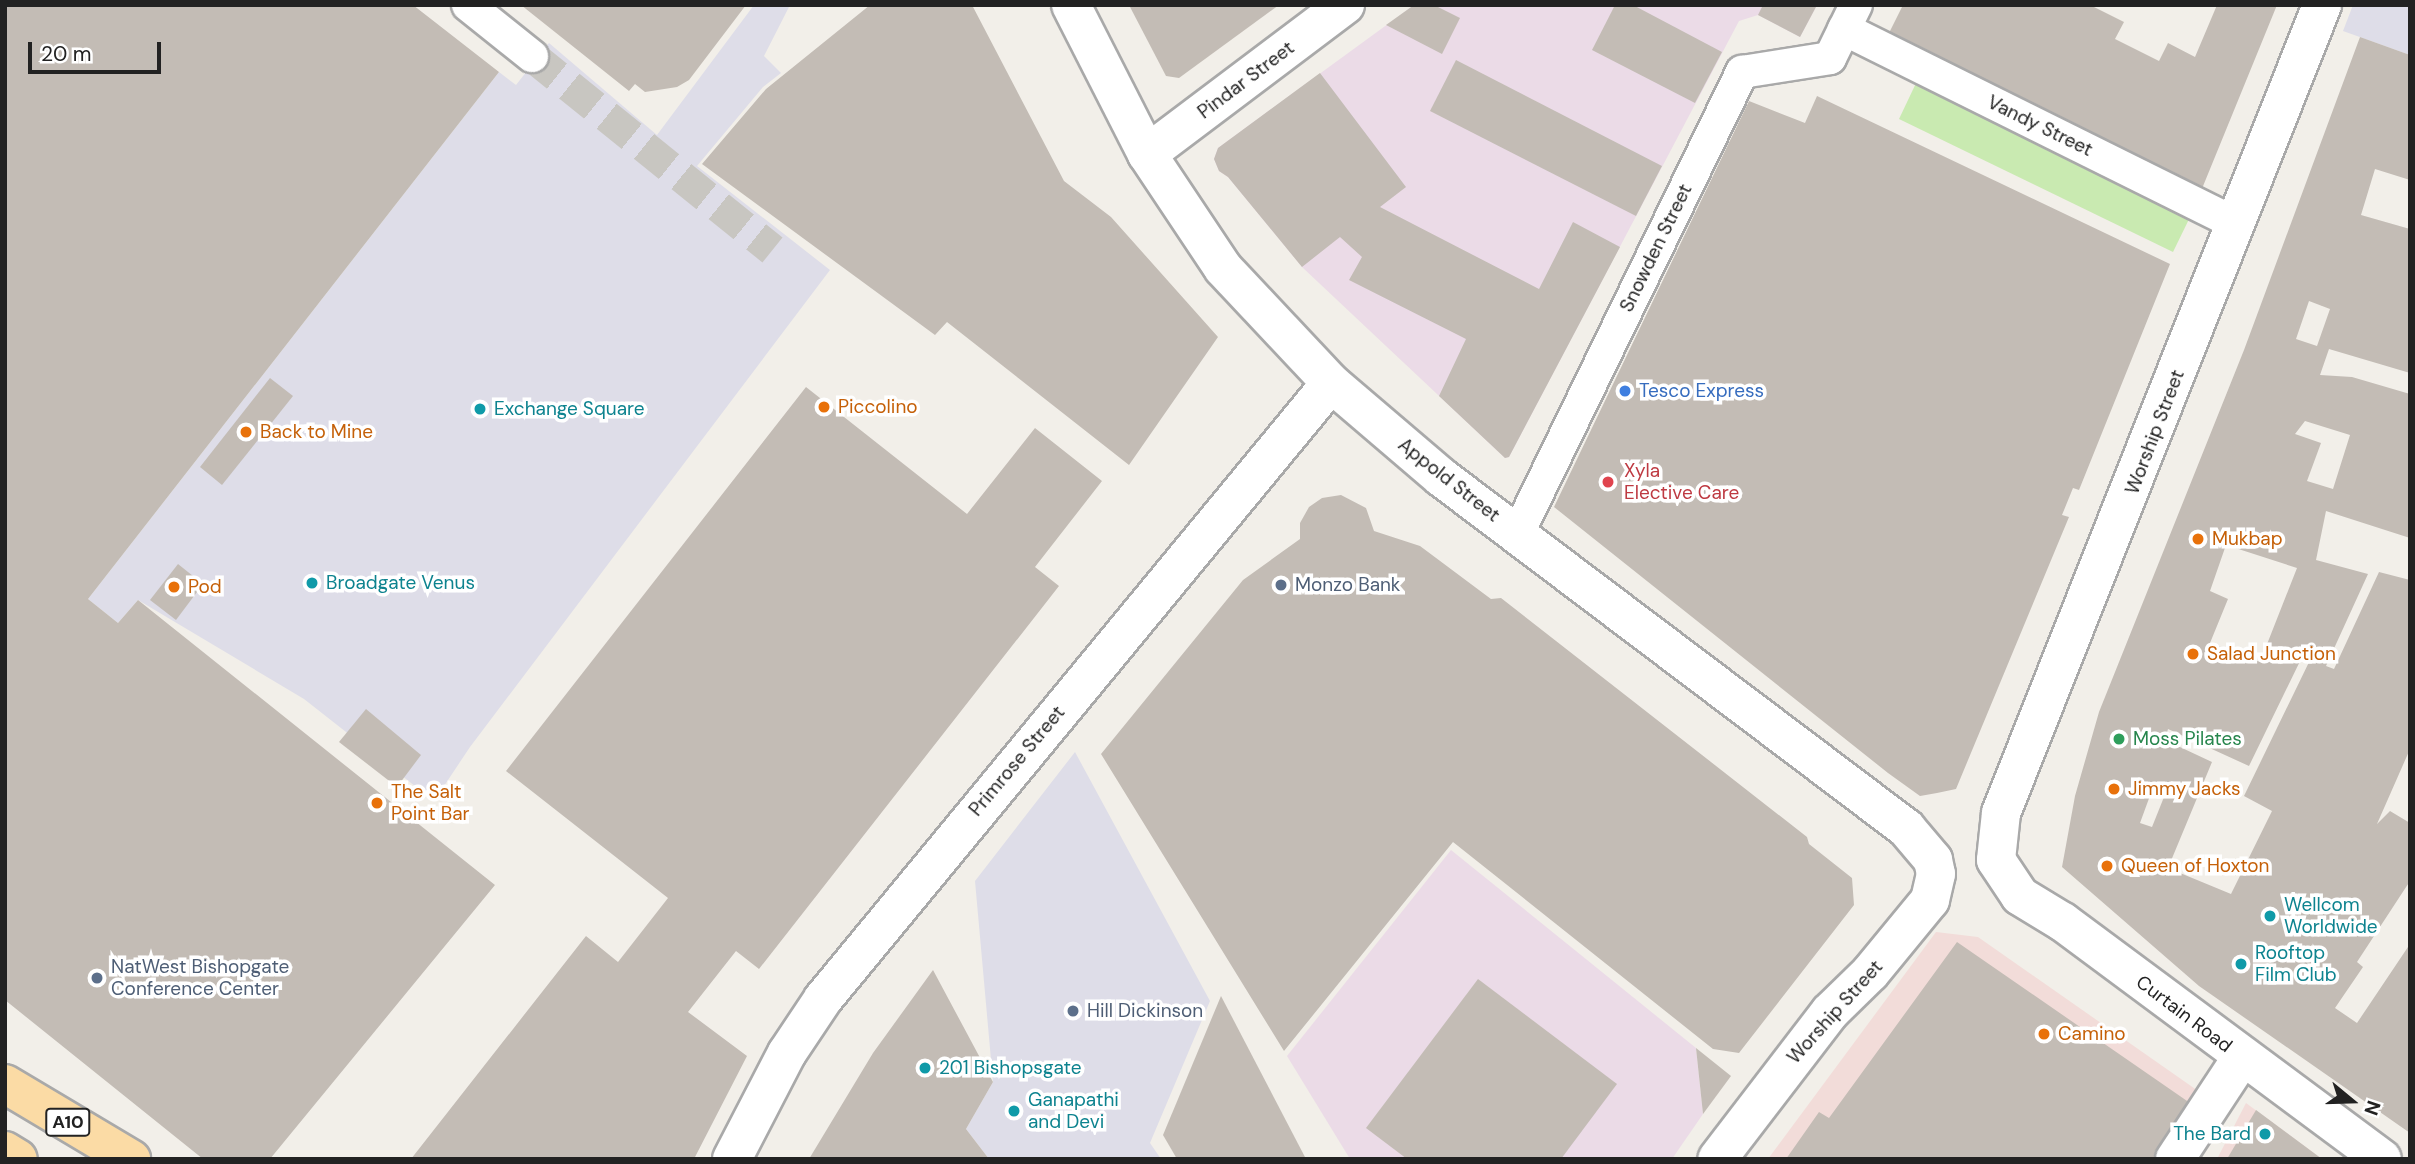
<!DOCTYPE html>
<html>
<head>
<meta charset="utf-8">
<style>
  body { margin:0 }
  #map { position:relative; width:2415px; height:1164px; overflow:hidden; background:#f2efe9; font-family:"DM Sans",sans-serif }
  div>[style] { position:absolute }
  .commercial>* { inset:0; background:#f2dcd9 }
  .industrial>* { inset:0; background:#ebdbe7 }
  .grass>* { inset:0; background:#c9eab1 }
  .plaza>* { inset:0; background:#dedde8 }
  .building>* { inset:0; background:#c3bcb5 }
  .pedestrian-tunnel>* { height:32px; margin-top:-16px; transform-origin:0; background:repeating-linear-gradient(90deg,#c8c6c1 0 32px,transparent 0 48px) }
  .roads { filter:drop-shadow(2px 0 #a9a9a9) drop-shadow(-2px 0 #a9a9a9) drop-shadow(0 2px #a9a9a9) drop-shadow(0 -2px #a9a9a9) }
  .pedestrian>* { height:32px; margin:-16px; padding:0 16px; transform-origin:16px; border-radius:16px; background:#fff }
  .minor>* { height:38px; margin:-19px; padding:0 19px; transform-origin:19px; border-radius:19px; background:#fff }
  .tertiary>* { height:38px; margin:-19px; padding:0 19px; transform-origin:19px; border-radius:19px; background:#fff }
  .primary>* { height:38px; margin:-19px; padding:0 19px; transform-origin:19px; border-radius:19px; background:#fbdba5 }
  .dots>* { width:19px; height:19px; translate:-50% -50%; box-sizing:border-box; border:4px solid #fff; border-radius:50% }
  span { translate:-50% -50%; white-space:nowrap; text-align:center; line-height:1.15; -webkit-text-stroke:7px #fff; paint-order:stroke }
  .shield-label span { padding:2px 5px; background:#fff; border:2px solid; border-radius:5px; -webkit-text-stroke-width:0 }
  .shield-label { font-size:18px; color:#222; font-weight:700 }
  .street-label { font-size:19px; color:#222 }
  .shop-label { font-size:19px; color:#366cbe }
  .left { translate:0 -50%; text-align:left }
  .food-label { font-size:19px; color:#c56008 }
  .culture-label { font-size:19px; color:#0d838f }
  .right { translate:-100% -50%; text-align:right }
  .health-label { font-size:19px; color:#be3a42 }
  .service-label { font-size:19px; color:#4e5e75 }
  .leisure-label { font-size:19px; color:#27864d }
  .frame { position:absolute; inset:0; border:7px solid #222; pointer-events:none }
  .north { position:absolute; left:2317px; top:1066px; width:70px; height:70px; -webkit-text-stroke:5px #fff; paint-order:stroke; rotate:109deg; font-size:19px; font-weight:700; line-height:28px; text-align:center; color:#222 }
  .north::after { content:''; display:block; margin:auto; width:24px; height:32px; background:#222; clip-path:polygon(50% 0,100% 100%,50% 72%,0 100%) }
  .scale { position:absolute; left:28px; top:42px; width:133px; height:32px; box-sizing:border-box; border:4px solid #222; border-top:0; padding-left:9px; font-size:21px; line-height:24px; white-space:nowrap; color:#222; -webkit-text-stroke:5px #fff; paint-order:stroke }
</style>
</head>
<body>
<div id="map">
  <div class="commercial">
    <i style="clip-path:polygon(1936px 932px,1978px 937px,2201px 1093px,2157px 1159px,1768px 1159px)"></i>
    <i style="clip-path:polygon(2246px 1103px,2322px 1159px,2217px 1159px)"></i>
  </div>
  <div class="industrial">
    <i style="clip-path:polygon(1414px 5px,1817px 5px,1800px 37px,1758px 15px,1739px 21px,1509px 457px,1505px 458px,1302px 267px,1228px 177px,1219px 171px,1214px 159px,1218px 148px)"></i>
    <i style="clip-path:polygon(1451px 850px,1696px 1048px,1703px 1114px,1672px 1159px,1350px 1159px,1287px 1056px)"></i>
  </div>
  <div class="grass">
    <i style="clip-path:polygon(1918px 79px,2193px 211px,2173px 252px,1899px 119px)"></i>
  </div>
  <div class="plaza">
    <i style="clip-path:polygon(754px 5px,790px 5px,764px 56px,781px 73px,763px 87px,697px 166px,830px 270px,470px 747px,434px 801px,304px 699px,138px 600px,118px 623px,88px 599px,499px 72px,516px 85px,549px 43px,657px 135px)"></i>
    <i style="clip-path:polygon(2353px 5px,2410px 5px,2410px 55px,2343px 31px)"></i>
    <i style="clip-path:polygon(1075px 752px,1210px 1001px,1150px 1143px,1161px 1159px,989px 1159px,966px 1129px,993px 1082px,975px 881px)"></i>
  </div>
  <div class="building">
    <i style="clip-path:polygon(5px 5px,413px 5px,499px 72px,88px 599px,118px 623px,138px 600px,495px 885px,270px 1159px,203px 1159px,5px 1000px)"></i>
    <i style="clip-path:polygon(521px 5px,746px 5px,689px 80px,677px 87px,645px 92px,635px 84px,629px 91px)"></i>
    <i style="clip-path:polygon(870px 5px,972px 5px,1064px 181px,1111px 217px,1218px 337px,1129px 465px,947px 322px,935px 335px,702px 164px,766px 89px)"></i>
    <i style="clip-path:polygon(1129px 5px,1279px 5px,1179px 78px,1166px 76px)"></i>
    <i style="clip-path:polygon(1414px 5px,1434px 5px,1460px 18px,1442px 54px,1386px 25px)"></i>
    <i style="clip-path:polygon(1615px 5px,1633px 5px,1722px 52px,1695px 103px,1592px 50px)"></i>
    <i style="clip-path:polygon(1763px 5px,1817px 5px,1800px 37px,1758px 15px)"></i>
    <i style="clip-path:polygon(1903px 5px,2090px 5px,2124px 22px,2115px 39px,2159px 61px,2168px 43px,2195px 57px,2217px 5px,2277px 5px,2199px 196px,1889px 33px)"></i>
    <i style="clip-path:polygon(evenodd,2360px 37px,2410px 55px,2410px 180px,2375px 169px,2361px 215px,2410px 229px,2410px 373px,2329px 349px,2320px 375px,2352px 377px,2410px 394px,2410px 538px,2326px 511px,2316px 560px,2368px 574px,2326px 666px,2334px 669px,2379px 572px,2410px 580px,2410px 749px,2377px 824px,2390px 811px,2410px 823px,2410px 881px,2357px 962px,2363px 967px,2335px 1008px,2357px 1023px,2410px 944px,2410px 1133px,2199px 986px,2062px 867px,2075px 796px,2099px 712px,2244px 350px,2360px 37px,2309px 301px,2330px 309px,2317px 346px,2296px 339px,2309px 301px,2360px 37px,2305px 421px,2350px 435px,2333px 489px,2307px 481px,2321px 443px,2295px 434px,2305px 421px,2360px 37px,2226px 545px,2297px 568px,2260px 662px,2210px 643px,2228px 599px,2210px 591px,2226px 545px,2360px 37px,2303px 655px,2311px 658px,2244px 796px,2272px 811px,2231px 894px,2168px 868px,2212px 762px,2165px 740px,2168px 729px,2249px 766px,2303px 655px,2360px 37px,2155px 782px,2168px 787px,2152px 827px,2140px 823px,2155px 782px)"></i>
    <i style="clip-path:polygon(1456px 60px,1662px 166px,1636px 216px,1430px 111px)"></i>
    <i style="clip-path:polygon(1320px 73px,1406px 187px,1380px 207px,1539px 289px,1573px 222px,1620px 247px,1509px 457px,1505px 458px,1439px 396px,1466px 339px,1349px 280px,1362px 257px,1340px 237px,1302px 267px,1228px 177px,1219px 171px,1214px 159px,1218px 148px)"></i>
    <i style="clip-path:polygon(1817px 96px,2170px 264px,2079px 490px,2073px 488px,2062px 515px,2069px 517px,1956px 789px,1937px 793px,1920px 796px,1888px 773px,1554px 507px,1749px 101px,1805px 123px)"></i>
    <i style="clip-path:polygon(270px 378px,293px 396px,222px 485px,200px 467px)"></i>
    <i style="clip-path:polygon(806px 387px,967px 514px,1035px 428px,1102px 481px,1035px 567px,1059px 586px,759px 969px,736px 951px,688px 1012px,747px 1056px,694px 1159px,411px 1159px,586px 936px,618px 962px,668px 898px,506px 771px)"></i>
    <i style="clip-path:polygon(1341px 495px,1366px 508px,1374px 531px,1420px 546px,1491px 599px,1501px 598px,1807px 837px,1809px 844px,1852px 878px,1854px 905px,1739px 1053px,1713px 1049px,1453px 842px,1284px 1051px,1101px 754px,1243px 580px,1300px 539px,1300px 523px,1309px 507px,1322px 498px)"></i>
    <i style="clip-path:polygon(178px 564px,203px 584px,176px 620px,150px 600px)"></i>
    <i style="clip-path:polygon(366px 709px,421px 755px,397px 787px,339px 742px)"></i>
    <i style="clip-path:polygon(1957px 942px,2190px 1103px,2153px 1159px,1786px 1159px,1819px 1112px,1829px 1118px)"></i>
    <i style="clip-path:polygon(933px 970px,993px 1082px,966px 1129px,989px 1159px,809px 1159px,873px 1053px)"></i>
    <i style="clip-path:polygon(1478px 979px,1617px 1084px,1561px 1159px,1407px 1159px,1366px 1128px)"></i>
    <i style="clip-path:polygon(1221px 996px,1306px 1159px,1177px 1159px,1163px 1135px)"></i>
    <i style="clip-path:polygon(1696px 1048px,1731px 1076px,1703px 1114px)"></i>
    <i style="clip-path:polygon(2256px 1110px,2322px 1159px,2227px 1159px)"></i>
  </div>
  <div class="pedestrian-tunnel">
    <i style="left:532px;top:56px;width:309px;rotate:38.9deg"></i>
  </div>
  <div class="roads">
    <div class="pedestrian">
      <i style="left:468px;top:5px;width:82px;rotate:38.6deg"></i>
      <i style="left:1844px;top:29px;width:438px;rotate:26.4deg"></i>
      <i style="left:1518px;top:533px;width:513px;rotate:-64.08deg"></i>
      <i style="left:1742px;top:72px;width:89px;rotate:-9deg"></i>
      <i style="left:1830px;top:58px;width:59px;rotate:-63.9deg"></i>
    </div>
    <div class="minor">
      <i style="left:1071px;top:5px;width:167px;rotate:63deg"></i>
      <i style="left:1147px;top:154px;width:137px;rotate:56.3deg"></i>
      <i style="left:1223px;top:268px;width:158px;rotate:46.8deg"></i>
      <i style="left:1331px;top:383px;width:145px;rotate:40.5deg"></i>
      <i style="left:1441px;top:477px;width:583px;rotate:37.05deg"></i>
      <i style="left:1906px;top:828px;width:42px;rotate:49.8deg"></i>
      <i style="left:1933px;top:860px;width:14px;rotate:78deg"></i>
      <i style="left:1936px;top:874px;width:27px;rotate:103deg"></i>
      <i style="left:1930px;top:900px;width:94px;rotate:129.4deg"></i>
      <i style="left:1870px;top:973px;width:56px;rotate:135.7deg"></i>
      <i style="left:1830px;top:1012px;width:185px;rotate:127.5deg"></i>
      <i style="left:1147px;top:154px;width:248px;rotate:-37deg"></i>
      <i style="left:732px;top:1159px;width:119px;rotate:-62.6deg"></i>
      <i style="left:787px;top:1053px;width:65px;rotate:-56.3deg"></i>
      <i style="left:823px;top:999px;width:798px;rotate:-50.49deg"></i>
      <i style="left:2175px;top:1159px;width:122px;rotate:-56.7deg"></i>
    </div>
    <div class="tertiary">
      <i style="left:2322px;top:5px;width:869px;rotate:111.67deg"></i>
      <i style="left:2001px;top:813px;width:47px;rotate:96.1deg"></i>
      <i style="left:1996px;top:860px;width:43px;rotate:56.3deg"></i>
      <i style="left:2020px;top:896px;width:50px;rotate:31.2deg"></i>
      <i style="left:2063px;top:922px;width:397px;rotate:36.6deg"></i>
    </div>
    <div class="primary">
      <i style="left:5px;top:1084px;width:147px;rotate:30.8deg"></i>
      <i style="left:5px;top:1151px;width:15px;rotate:32deg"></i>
    </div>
  </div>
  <div class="dots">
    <i style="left:1625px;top:391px;background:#3f7fe0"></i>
    <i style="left:824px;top:407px;background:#e8710a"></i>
    <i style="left:480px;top:409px;background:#0f9aa8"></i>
    <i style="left:246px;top:432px;background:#e8710a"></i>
    <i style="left:1608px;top:482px;background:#e0444e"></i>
    <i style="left:2198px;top:539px;background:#e8710a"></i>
    <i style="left:312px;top:583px;background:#0f9aa8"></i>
    <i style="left:1281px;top:585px;background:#5c6f8a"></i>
    <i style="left:174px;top:587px;background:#e8710a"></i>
    <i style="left:2193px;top:654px;background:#e8710a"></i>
    <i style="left:2119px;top:739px;background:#2e9e5b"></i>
    <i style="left:2114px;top:789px;background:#e8710a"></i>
    <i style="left:377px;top:803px;background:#e8710a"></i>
    <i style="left:2107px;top:866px;background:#e8710a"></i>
    <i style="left:2270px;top:916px;background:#0f9aa8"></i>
    <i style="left:2241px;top:964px;background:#0f9aa8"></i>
    <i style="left:97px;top:978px;background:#5c6f8a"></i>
    <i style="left:1073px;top:1011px;background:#5c6f8a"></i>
    <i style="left:2044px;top:1034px;background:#e8710a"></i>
    <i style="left:925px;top:1068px;background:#0f9aa8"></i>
    <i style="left:1014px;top:1111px;background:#0f9aa8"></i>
    <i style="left:2265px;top:1134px;background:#0f9aa8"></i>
  </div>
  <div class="shield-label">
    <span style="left:68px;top:1122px">A10</span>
  </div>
  <div class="street-label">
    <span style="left:1246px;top:80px;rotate:-37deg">Pindar Street</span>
    <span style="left:2040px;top:126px;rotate:26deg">Vandy Street</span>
    <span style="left:1656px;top:248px;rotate:-64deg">Snowden Street</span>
    <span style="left:2155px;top:432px;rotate:-69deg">Worship Street</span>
    <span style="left:1449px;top:480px;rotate:38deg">Appold Street</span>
    <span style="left:1017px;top:761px;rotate:-50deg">Primrose Street</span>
    <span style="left:1835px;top:1012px;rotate:-48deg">Worship Street</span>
    <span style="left:2184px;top:1014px;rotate:37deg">Curtain Road</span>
  </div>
  <div class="shop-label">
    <span class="left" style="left:1639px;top:391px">Tesco Express</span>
  </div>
  <div class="food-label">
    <span class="left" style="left:838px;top:407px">Piccolino</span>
    <span class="left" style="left:260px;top:432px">Back to Mine</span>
    <span class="left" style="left:2212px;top:539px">Mukbap</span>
    <span class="left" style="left:188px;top:587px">Pod</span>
    <span class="left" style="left:2207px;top:654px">Salad Junction</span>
    <span class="left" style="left:2128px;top:789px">Jimmy Jacks</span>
    <span class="left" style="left:391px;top:803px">The Salt<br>Point Bar</span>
    <span class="left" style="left:2121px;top:866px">Queen of Hoxton</span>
    <span class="left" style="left:2058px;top:1034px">Camino</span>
  </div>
  <div class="culture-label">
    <span class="left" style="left:494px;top:409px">Exchange Square</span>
    <span class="left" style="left:326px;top:583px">Broadgate Venus</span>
    <span class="left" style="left:2284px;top:916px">Wellcom<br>Worldwide</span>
    <span class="left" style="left:2255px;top:964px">Rooftop<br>Film Club</span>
    <span class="left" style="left:939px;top:1068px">201 Bishopsgate</span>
    <span class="left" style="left:1028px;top:1111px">Ganapathi<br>and Devi</span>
    <span class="right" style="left:2251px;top:1134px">The Bard</span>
  </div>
  <div class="health-label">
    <span class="left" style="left:1624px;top:482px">Xyla<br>Elective Care</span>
  </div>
  <div class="service-label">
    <span class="left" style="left:1295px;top:585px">Monzo Bank</span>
    <span class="left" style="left:111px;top:978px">NatWest Bishopgate<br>Conference Center</span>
    <span class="left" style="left:1087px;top:1011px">Hill Dickinson</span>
  </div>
  <div class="leisure-label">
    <span class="left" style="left:2133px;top:739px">Moss Pilates</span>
  </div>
  <div class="frame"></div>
  <div class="north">N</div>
  <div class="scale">20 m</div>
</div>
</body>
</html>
